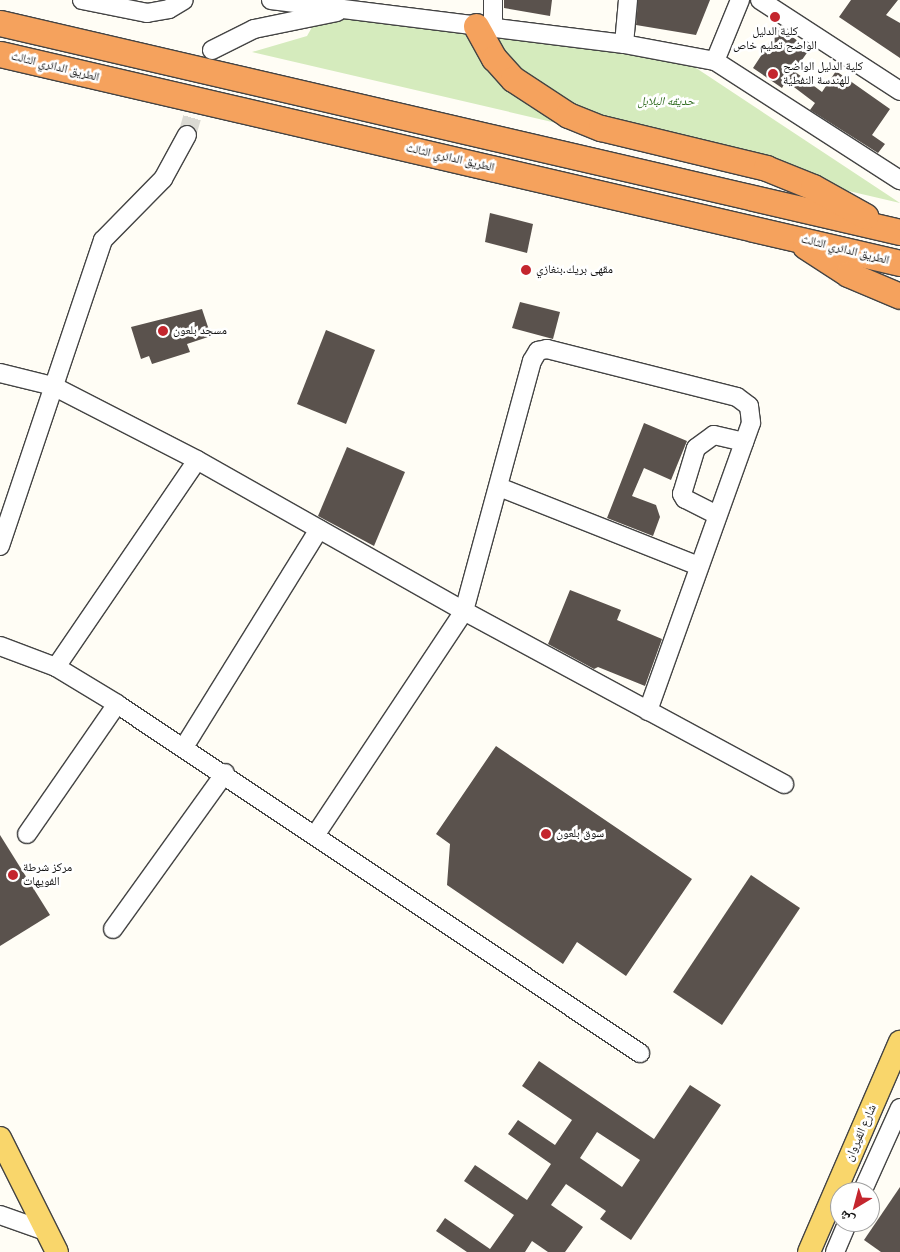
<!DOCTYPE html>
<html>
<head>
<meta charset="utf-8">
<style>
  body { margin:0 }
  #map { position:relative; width:900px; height:1252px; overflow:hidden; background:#fffdf5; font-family:"Roboto Serif","Noto Naskh Arabic",serif }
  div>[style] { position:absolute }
  .green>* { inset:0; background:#d5ebbd }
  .building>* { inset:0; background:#5a524d }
  .minor-tunnel>* { height:18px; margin-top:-9px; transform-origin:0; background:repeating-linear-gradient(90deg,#dbdad3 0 18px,transparent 0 27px) }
  .roads { filter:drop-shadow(1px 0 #444) drop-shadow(-1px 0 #444) drop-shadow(0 1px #444) drop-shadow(0 -1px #444) }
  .minor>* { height:18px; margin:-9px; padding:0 9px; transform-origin:9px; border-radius:9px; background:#fff }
  .major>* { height:22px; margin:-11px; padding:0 11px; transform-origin:11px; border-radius:11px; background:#f9d66b }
  .highway>* { height:25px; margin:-12.5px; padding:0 12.5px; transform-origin:12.5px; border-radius:12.5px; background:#f5a25d }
  .dots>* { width:14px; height:14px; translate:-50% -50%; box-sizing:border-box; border:2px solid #fff; border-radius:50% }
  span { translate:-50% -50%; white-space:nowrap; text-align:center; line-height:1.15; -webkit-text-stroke:5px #fff; paint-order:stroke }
  .poi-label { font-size:12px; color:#111 }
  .left { translate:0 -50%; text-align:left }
  .street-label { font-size:12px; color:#111 }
  .park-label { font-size:12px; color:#2f6b1f; font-style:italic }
  .north { position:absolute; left:830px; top:1182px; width:50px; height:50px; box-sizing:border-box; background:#fff; border:1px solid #a0a0a0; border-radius:50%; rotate:217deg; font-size:14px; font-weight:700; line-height:20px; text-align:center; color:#111 }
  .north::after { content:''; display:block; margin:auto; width:18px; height:22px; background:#c4262e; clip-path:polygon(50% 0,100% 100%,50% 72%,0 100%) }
</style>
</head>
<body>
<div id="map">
  <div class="green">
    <i style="clip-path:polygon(319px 15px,684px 60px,900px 203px,252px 52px,307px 36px)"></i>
  </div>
  <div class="building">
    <i style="clip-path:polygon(504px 0,552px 0,550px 16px,504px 8px)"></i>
    <i style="clip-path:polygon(638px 0,710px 0,696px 35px,636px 25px)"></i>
    <i style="clip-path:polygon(851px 0,898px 0,886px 15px,900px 23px,900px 58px,839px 17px)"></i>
    <i style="clip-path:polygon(780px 27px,809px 50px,794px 71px,822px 92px,836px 71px,890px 109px,872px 135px,885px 144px,878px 153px,810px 110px,815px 103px,786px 81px,782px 88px,753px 68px)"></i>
    <i style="clip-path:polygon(490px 213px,533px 224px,527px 253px,485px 242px)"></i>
    <i style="clip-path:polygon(520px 302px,560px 312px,553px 339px,512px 328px)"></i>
    <i style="clip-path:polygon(202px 309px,211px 336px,187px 344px,190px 352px,152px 364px,149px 356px,141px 359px,131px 327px)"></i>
    <i style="clip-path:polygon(326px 330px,375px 350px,346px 424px,297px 404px)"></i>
    <i style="clip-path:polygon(644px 423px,687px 441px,671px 480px,644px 468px,632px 496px,656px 505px,660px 517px,653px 536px,607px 518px)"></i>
    <i style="clip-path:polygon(347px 447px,405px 472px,374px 546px,318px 516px)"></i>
    <i style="clip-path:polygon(570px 590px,621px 610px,617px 620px,662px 639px,645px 686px,598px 667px,594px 669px,548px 644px)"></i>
    <i style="clip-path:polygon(496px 746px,692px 879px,626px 976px,577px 942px,563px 964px,447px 885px,450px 844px,436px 834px)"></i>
    <i style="clip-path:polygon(0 835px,50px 915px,0 946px)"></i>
    <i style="clip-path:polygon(751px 875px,800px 908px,722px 1025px,673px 992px)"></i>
    <i style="clip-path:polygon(evenodd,539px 1061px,654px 1139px,690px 1085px,721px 1105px,631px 1240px,600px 1219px,606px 1211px,566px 1184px,551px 1205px,583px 1227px,565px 1252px,548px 1252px,532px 1241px,525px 1252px,467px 1252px,436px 1231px,445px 1218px,490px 1249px,514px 1215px,464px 1181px,475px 1165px,527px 1200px,551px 1164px,508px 1134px,518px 1120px,555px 1145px,572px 1120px,522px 1086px,539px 1061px,597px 1132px,640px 1160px,622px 1187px,580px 1158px,597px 1132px)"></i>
    <i style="clip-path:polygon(900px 1187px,900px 1252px,881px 1252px,864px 1240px)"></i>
  </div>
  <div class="minor-tunnel">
    <i style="left:187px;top:135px;width:78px;rotate:-73.7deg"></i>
  </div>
  <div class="roads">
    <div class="minor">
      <i style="left:82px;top:0;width:66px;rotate:11.3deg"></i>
      <i style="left:147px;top:13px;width:22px;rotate:-10deg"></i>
      <i style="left:169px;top:9px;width:17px;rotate:-31deg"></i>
      <i style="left:271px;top:0;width:356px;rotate:7.1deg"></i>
      <i style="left:624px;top:44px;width:93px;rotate:10.6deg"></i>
      <i style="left:715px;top:61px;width:220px;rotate:32.8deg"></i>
      <i style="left:760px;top:0;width:167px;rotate:33deg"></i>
      <i style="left:493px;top:27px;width:27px;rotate:-90deg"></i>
      <i style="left:624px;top:44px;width:44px;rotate:-84.8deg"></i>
      <i style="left:212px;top:50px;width:47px;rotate:-26.6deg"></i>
      <i style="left:254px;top:29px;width:85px;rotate:-11.6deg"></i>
      <i style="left:715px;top:61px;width:66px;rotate:-67.7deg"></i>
      <i style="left:0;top:373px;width:55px;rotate:13.8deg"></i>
      <i style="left:53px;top:386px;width:162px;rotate:27.2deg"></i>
      <i style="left:197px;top:460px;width:307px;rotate:29.5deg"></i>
      <i style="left:464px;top:611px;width:364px;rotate:28.4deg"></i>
      <i style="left:499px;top:487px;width:215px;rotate:21.6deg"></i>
      <i style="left:717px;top:515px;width:36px;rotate:-153deg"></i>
      <i style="left:685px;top:499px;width:6px;rotate:-121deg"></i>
      <i style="left:682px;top:494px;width:48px;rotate:-73.1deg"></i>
      <i style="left:696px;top:448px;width:22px;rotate:-36deg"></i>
      <i style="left:714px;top:435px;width:31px;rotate:13deg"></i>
      <i style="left:0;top:546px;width:323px;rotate:-71.4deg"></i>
      <i style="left:103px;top:240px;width:86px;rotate:-45.5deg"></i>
      <i style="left:163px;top:179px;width:50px;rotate:-61.4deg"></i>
      <i style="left:0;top:646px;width:60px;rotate:20.6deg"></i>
      <i style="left:56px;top:667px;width:71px;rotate:31.2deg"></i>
      <i style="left:117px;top:704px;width:629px;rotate:33.72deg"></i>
      <i style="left:56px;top:667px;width:250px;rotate:-55.7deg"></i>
      <i style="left:184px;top:747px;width:256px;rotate:-58.2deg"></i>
      <i style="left:27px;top:834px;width:158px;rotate:-55.3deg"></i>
      <i style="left:316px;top:834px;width:268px;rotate:-56.4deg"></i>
      <i style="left:464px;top:611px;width:259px;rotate:-74.8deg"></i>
      <i style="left:532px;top:361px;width:12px;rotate:-59deg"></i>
      <i style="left:538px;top:351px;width:9px;rotate:-13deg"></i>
      <i style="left:547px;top:349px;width:196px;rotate:14.2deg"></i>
      <i style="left:737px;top:397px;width:15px;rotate:37deg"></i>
      <i style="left:749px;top:406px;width:17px;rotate:83deg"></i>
      <i style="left:751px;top:423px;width:306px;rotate:109.7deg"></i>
      <i style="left:113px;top:929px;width:192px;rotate:-54.3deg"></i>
      <i style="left:862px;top:1192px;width:92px;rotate:-65.7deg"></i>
      <i style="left:0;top:1215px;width:51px;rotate:19.5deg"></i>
      <i style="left:835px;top:1252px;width:33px;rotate:-67deg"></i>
    </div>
    <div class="major">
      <i style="left:0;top:1138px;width:127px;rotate:63.4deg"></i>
      <i style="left:809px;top:1252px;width:229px;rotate:-66.6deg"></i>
    </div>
    <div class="highway">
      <i style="left:0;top:23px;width:924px;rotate:13.07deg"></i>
      <i style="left:476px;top:26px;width:37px;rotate:61deg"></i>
      <i style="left:494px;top:58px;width:28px;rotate:48deg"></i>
      <i style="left:513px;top:79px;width:66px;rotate:33.2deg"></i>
      <i style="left:568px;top:115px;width:35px;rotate:22deg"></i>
      <i style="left:601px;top:128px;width:170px;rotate:13.6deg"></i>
      <i style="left:766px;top:168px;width:51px;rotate:22deg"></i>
      <i style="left:813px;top:187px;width:60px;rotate:29.1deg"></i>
      <i style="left:0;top:54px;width:924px;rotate:13.07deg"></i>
      <i style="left:805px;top:246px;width:51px;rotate:33.1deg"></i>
      <i style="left:848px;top:274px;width:56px;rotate:22.9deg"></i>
    </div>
  </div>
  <div class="dots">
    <i style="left:775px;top:17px;background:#c4262e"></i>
    <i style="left:773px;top:74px;background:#c4262e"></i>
    <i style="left:526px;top:270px;background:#c4262e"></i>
    <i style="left:163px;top:331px;background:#c4262e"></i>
    <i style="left:546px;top:834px;background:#c4262e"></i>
    <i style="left:13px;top:875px;background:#c4262e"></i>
  </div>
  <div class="poi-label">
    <span style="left:775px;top:39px">كلية الدليل<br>الواضح تعليم خاص</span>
    <span class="left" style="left:783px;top:74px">كلية الدليل الواضح<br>للهندسة النفطية</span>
    <span class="left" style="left:536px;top:270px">مقهى بريك.بنغازي</span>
    <span class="left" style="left:173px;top:331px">مسجد بلعون</span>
    <span class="left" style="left:556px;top:834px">سوق بلعون</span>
    <span class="left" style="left:23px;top:875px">مركز شرطة<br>الفويهات</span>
  </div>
  <div class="street-label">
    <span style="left:55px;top:67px;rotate:14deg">الطريق الدائري الثالث</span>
    <span style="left:450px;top:158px;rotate:13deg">الطريق الدائري الثالث</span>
    <span style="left:845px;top:250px;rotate:14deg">الطريق الدائري الثالث</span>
    <span style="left:861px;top:1133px;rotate:-66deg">شارع القيروان</span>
  </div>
  <div class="park-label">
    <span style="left:666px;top:102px">حديقه البلابل</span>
  </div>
  <div class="north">ش</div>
</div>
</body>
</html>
